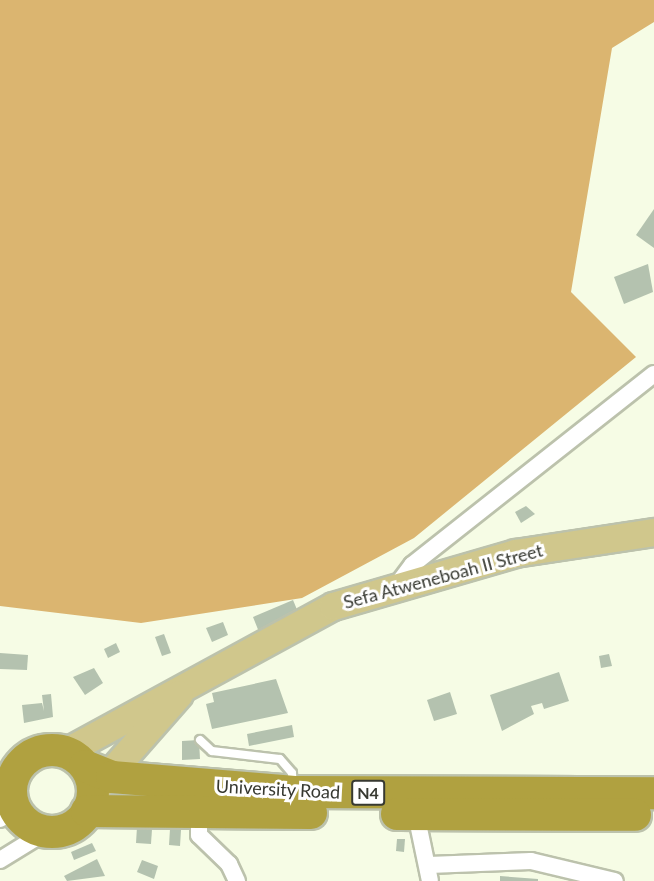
<!DOCTYPE html>
<html>
<head>
<meta charset="utf-8">
<style>
  body { margin:0 }
  #map { position:relative; width:654px; height:881px; overflow:hidden; background:#f6fce5; font-family:Lato,sans-serif }
  div>[style] { position:absolute }
  .forest>* { inset:0; background:#dbb570 }
  .building>* { inset:0; background:#b4c2af }
  .roads { filter:drop-shadow(2px 0 #bcc2ac) drop-shadow(-2px 0 #bcc2ac) drop-shadow(0 2px #bcc2ac) drop-shadow(0 -2px #bcc2ac) }
  .lane>* { height:8px; margin:-4px; padding:0 4px; transform-origin:4px; border-radius:4px; background:#fff }
  .street>* { height:16px; margin:-8px; padding:0 8px; transform-origin:8px; border-radius:8px; background:#fff }
  .primary>* { height:27px; margin:-13.5px; padding:0 13.5px; transform-origin:13.5px; border-radius:13.5px; background:#d0c78c }
  .highway>* { height:32px; margin:-16px; padding:0 16px; transform-origin:16px; border-radius:16px; background:#b0a140 }
  .highway>.ring { margin:-16px; padding:0; box-sizing:content-box; background:none; border:32px solid #b0a140; border-radius:50% }
  span { translate:-50% -50%; white-space:nowrap; text-align:center; line-height:1.15; -webkit-text-stroke:6px #fff; paint-order:stroke }
  .shield-label span { padding:2px 4px; background:#fff; border:2px solid; border-radius:4px; -webkit-text-stroke-width:0 }
  .shield-label { font-size:16px; color:#373931; font-weight:700 }
  .street-label { font-size:18px; color:#373931 }
</style>
</head>
<body>
<div id="map">
  <div class="forest">
    <i style="clip-path:polygon(0 0,654px 0,654px 22px,612px 48px,571px 292px,636px 357px,414px 538px,302px 598px,141px 623px,0 606px)"></i>
  </div>
  <div class="building">
    <i style="clip-path:polygon(654px 209px,654px 248px,636px 235px)"></i>
    <i style="clip-path:polygon(648px 264px,653px 292px,624px 304px,614px 277px)"></i>
    <i style="clip-path:polygon(526px 506px,535px 514px,521px 523px,515px 512px)"></i>
    <i style="clip-path:polygon(293px 600px,298px 612px,259px 632px,253px 617px)"></i>
    <i style="clip-path:polygon(223px 622px,228px 635px,212px 642px,206px 628px)"></i>
    <i style="clip-path:polygon(164px 634px,171px 653px,162px 656px,155px 637px)"></i>
    <i style="clip-path:polygon(116px 643px,120px 652px,108px 658px,104px 649px)"></i>
    <i style="clip-path:polygon(0 653px,28px 655px,27px 670px,0 669px)"></i>
    <i style="clip-path:polygon(609px 654px,612px 666px,601px 668px,599px 656px)"></i>
    <i style="clip-path:polygon(94px 668px,103px 683px,85px 695px,73px 677px)"></i>
    <i style="clip-path:polygon(559px 672px,569px 701px,544px 709px,542px 703px,531px 706px,534px 714px,502px 731px,490px 695px)"></i>
    <i style="clip-path:polygon(276px 679px,288px 713px,212px 729px,206px 704px,214px 702px,212px 693px)"></i>
    <i style="clip-path:polygon(450px 692px,457px 714px,434px 721px,427px 700px)"></i>
    <i style="clip-path:polygon(51px 694px,53px 717px,24px 723px,22px 705px,42px 703px,44px 711px,42px 695px)"></i>
    <i style="clip-path:polygon(292px 725px,294px 737px,249px 746px,247px 734px)"></i>
    <i style="clip-path:polygon(199px 740px,200px 759px,182px 760px,182px 741px)"></i>
    <i style="clip-path:polygon(137px 827px,152px 829px,151px 844px,136px 843px)"></i>
    <i style="clip-path:polygon(170px 829px,181px 830px,180px 846px,169px 845px)"></i>
    <i style="clip-path:polygon(397px 839px,405px 839px,404px 852px,396px 851px)"></i>
    <i style="clip-path:polygon(92px 843px,96px 851px,74px 860px,71px 852px)"></i>
    <i style="clip-path:polygon(97px 859px,105px 876px,67px 881px,64px 876px)"></i>
    <i style="clip-path:polygon(142px 860px,158px 866px,154px 879px,137px 872px)"></i>
    <i style="clip-path:polygon(500px 876px,538px 879px,538px 881px,500px 881px)"></i>
  </div>
  <div class="roads">
    <div class="lane">
      <i style="left:200px;top:740px;width:16px;rotate:43deg"></i>
      <i style="left:212px;top:751px;width:68px;rotate:6.7deg"></i>
      <i style="left:280px;top:759px;width:18px;rotate:49deg"></i>
      <i style="left:292px;top:773px;width:13px;rotate:86deg"></i>
    </div>
    <div class="street">
      <i style="left:397px;top:585px;width:25px;rotate:-53deg"></i>
      <i style="left:412px;top:565px;width:308px;rotate:-38.3deg"></i>
      <i style="left:199px;top:811px;width:24px;rotate:90deg"></i>
      <i style="left:199px;top:835px;width:42px;rotate:44deg"></i>
      <i style="left:229px;top:864px;width:19px;rotate:65deg"></i>
      <i style="left:416px;top:814px;width:68px;rotate:78.2deg"></i>
      <i style="left:0;top:819px;width:32px;rotate:-68deg"></i>
      <i style="left:0;top:860px;width:55px;rotate:-31.7deg"></i>
      <i style="left:429px;top:865px;width:102px;rotate:-2.2deg"></i>
      <i style="left:531px;top:861px;width:86px;rotate:13.4deg"></i>
    </div>
    <div class="primary">
      <i style="left:65px;top:752px;width:305px;rotate:-28.6deg"></i>
      <i style="left:333px;top:606px;width:190px;rotate:-16.2deg"></i>
      <i style="left:515px;top:553px;width:141px;rotate:-8.6deg"></i>
      <i style="left:93px;top:792px;width:130px;rotate:-48.7deg"></i>
    </div>
    <div class="highway">
      <i class="ring" style="left:11px;top:750px;width:50px;height:50px"></i>
      <i style="left:85px;top:766px;width:29px;rotate:22deg"></i>
      <i style="left:112px;top:777px;width:183px;rotate:4.7deg"></i>
      <i style="left:294px;top:792px;width:360px;rotate:0.2deg"></i>
      <i style="left:87px;top:811px;width:224px;rotate:0.5deg"></i>
      <i style="left:397px;top:814px;width:238px;rotate:0.2deg"></i>
    </div>
  </div>
  <div class="shield-label">
    <span style="left:368px;top:793px">N4</span>
  </div>
  <div class="street-label">
    <span style="left:443px;top:576px;rotate:-15deg">Sefa Atweneboah II Street</span>
    <span style="left:278px;top:789px;rotate:3deg">University Road</span>
  </div>
</div>
</body>
</html>
